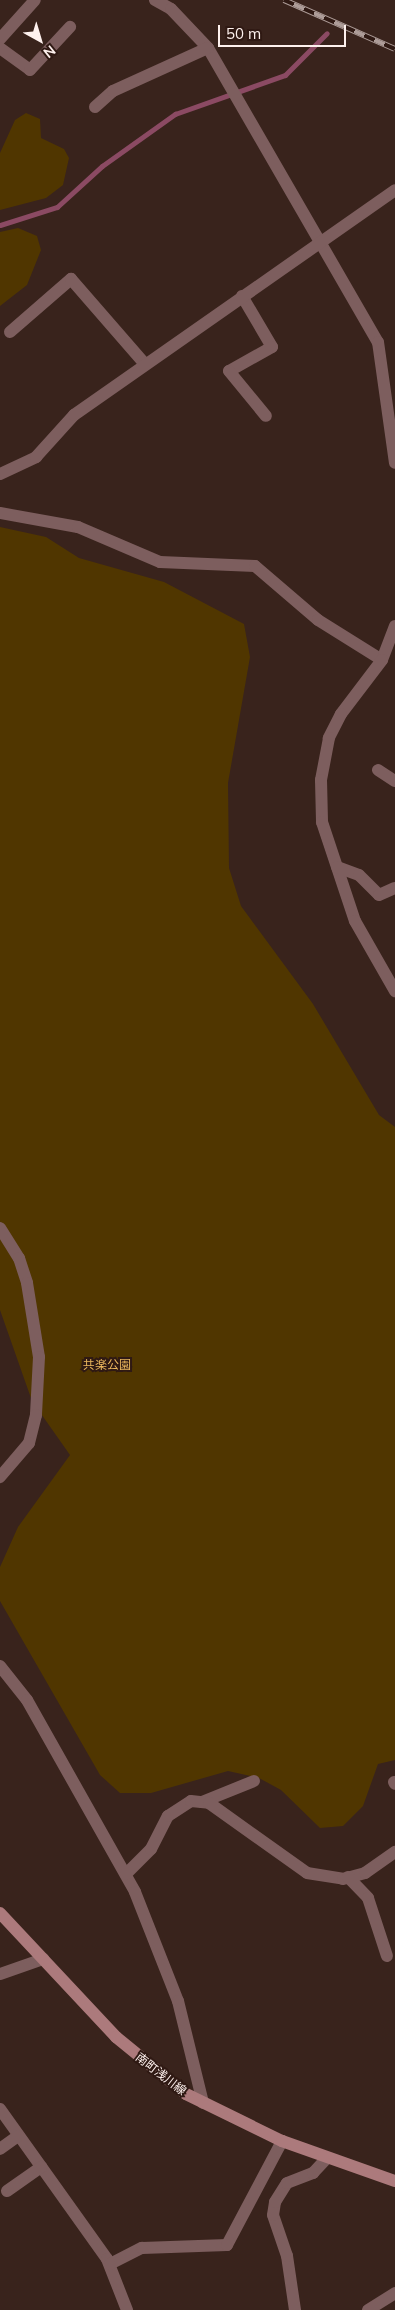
<!DOCTYPE html>
<html>
<head>
<meta charset="utf-8">
<style>
  body { margin:0 }
  #map { position:relative; width:395px; height:2310px; overflow:hidden; background:#39231c; font-family:Mulish,"Noto Sans JP",sans-serif }
  div>[style] { position:absolute }
  .green>* { inset:0; background:#503600 }
  .stream>* { height:5px; margin:-2.5px; padding:0 2.5px; transform-origin:2.5px; border-radius:2.5px; background:#8b4a63 }
  .street>* { height:12px; margin:-6px; padding:0 6px; transform-origin:6px; border-radius:6px; background:#7d5e5e }
  .secondary>* { height:12px; margin:-6px; padding:0 6px; transform-origin:6px; border-radius:6px; background:#ac7a7c }
  .rail>* { height:5.5px; margin-top:-2.75px; transform-origin:0; background:repeating-linear-gradient(90deg,#2f1913 0 11px,#ad9c98 0 22px); box-sizing:border-box; border-block:1px solid #ad9c98 }
  span { translate:-50% -50%; white-space:nowrap; text-align:center; line-height:1.15; -webkit-text-stroke:4px #2f1913; paint-order:stroke }
  .park-label { font-size:12px; color:#eab65d }
  .street-label { font-size:12px; color:#fef1ee }
  .north { position:absolute; left:15px; top:15px; width:50px; height:50px; -webkit-text-stroke:4px #2f1913; paint-order:stroke; rotate:141deg; font-size:14px; font-weight:700; line-height:20px; text-align:center; color:#fef1ee }
  .north::after { content:''; display:block; margin:auto; width:18px; height:22px; background:#fef1ee; clip-path:polygon(50% 0,100% 100%,50% 72%,0 100%) }
  .scale { position:absolute; left:218px; top:25px; width:128px; height:22px; box-sizing:border-box; border:2px solid #fef1ee; border-top:0; padding-left:6px; font-size:15px; line-height:18px; white-space:nowrap; color:#fef1ee; -webkit-text-stroke:4px #2f1913; paint-order:stroke }
</style>
</head>
<body>
<div id="map">
  <div class="green">
    <i style="clip-path:polygon(26px 113px,40px 119px,41px 138px,64px 149px,69px 158px,63px 185px,46px 198px,0 210px,0 153px,15px 120px)"></i>
    <i style="clip-path:polygon(18px 228px,37px 236px,41px 250px,27px 285px,0 306px,0 232px)"></i>
    <i style="clip-path:polygon(0 527px,46px 537px,79px 558px,164px 582px,244px 624px,250px 657px,228px 783px,229px 868px,241px 906px,313px 1004px,379px 1115px,395px 1127px,395px 1760px,378px 1764px,363px 1806px,343px 1826px,320px 1828px,281px 1790px,259px 1778px,228px 1771px,151px 1793px,120px 1793px,100px 1775px,0 1601px,0 1567px,18px 1527px,70px 1455px,32px 1401px,0 1310px)"></i>
  </div>
  <div class="stream">
    <i style="left:0;top:225px;width:60px;rotate:-17.5deg"></i>
    <i style="left:57px;top:207px;width:61px;rotate:-42.3deg"></i>
    <i style="left:102px;top:166px;width:90px;rotate:-35.5deg"></i>
    <i style="left:175px;top:114px;width:117px;rotate:-19.5deg"></i>
    <i style="left:285px;top:75px;width:59px;rotate:-45deg"></i>
  </div>
  <div class="street">
    <i style="left:155px;top:0;width:18px;rotate:29deg"></i>
    <i style="left:171px;top:9px;width:54px;rotate:46.5deg"></i>
    <i style="left:208px;top:48px;width:340px;rotate:60deg"></i>
    <i style="left:378px;top:342px;width:122px;rotate:82deg"></i>
    <i style="left:0;top:39px;width:52px;rotate:-48.1deg"></i>
    <i style="left:0;top:48px;width:37px;rotate:36deg"></i>
    <i style="left:30px;top:70px;width:59px;rotate:-47.1deg"></i>
    <i style="left:95px;top:107px;width:24px;rotate:-42deg"></i>
    <i style="left:113px;top:91px;width:104px;rotate:-24.4deg"></i>
    <i style="left:242px;top:296px;width:59px;rotate:59.5deg"></i>
    <i style="left:272px;top:347px;width:49px;rotate:150.8deg"></i>
    <i style="left:229px;top:371px;width:58px;rotate:50.6deg"></i>
    <i style="left:10px;top:332px;width:81px;rotate:-41deg"></i>
    <i style="left:71px;top:279px;width:111px;rotate:49deg"></i>
    <i style="left:0;top:474px;width:40px;rotate:-25deg"></i>
    <i style="left:36px;top:457px;width:57px;rotate:-47.9deg"></i>
    <i style="left:74px;top:415px;width:392px;rotate:-35deg"></i>
    <i style="left:0;top:513px;width:79px;rotate:10.2deg"></i>
    <i style="left:78px;top:527px;width:89px;rotate:23.1deg"></i>
    <i style="left:160px;top:562px;width:95px;rotate:2.4deg"></i>
    <i style="left:255px;top:566px;width:83px;rotate:40.6deg"></i>
    <i style="left:318px;top:620px;width:75px;rotate:32deg"></i>
    <i style="left:395px;top:626px;width:36px;rotate:111deg"></i>
    <i style="left:382px;top:660px;width:68px;rotate:127.2deg"></i>
    <i style="left:341px;top:714px;width:27px;rotate:117deg"></i>
    <i style="left:329px;top:738px;width:43px;rotate:100.8deg"></i>
    <i style="left:321px;top:780px;width:42px;rotate:88.6deg"></i>
    <i style="left:322px;top:822px;width:104px;rotate:71.6deg"></i>
    <i style="left:355px;top:921px;width:81px;rotate:60.3deg"></i>
    <i style="left:378px;top:770px;width:20px;rotate:33deg"></i>
    <i style="left:337px;top:867px;width:23px;rotate:20deg"></i>
    <i style="left:359px;top:875px;width:28px;rotate:45deg"></i>
    <i style="left:379px;top:895px;width:17px;rotate:-24deg"></i>
    <i style="left:0;top:1228px;width:36px;rotate:58deg"></i>
    <i style="left:19px;top:1258px;width:26px;rotate:72deg"></i>
    <i style="left:27px;top:1283px;width:75px;rotate:80.8deg"></i>
    <i style="left:39px;top:1357px;width:58px;rotate:93deg"></i>
    <i style="left:36px;top:1415px;width:29px;rotate:104deg"></i>
    <i style="left:29px;top:1443px;width:45px;rotate:130.5deg"></i>
    <i style="left:0;top:1666px;width:43px;rotate:51.5deg"></i>
    <i style="left:27px;top:1700px;width:220px;rotate:60.6deg"></i>
    <i style="left:135px;top:1892px;width:117px;rotate:68.5deg"></i>
    <i style="left:178px;top:2001px;width:105px;rotate:76.2deg"></i>
    <i style="left:394px;top:1782px;width:2px;rotate:63deg"></i>
    <i style="left:202px;top:1802px;width:56px;rotate:-22deg"></i>
    <i style="left:126px;top:1874px;width:35px;rotate:-45deg"></i>
    <i style="left:151px;top:1849px;width:37px;rotate:-63deg"></i>
    <i style="left:168px;top:1816px;width:27px;rotate:-33deg"></i>
    <i style="left:191px;top:1801px;width:18px;rotate:6deg"></i>
    <i style="left:209px;top:1803px;width:120px;rotate:35.5deg"></i>
    <i style="left:307px;top:1873px;width:36px;rotate:9deg"></i>
    <i style="left:343px;top:1879px;width:23px;rotate:-15deg"></i>
    <i style="left:365px;top:1873px;width:37px;rotate:-35deg"></i>
    <i style="left:348px;top:1877px;width:29px;rotate:46deg"></i>
    <i style="left:368px;top:1898px;width:61px;rotate:71.9deg"></i>
    <i style="left:0;top:1974px;width:46px;rotate:-19.2deg"></i>
    <i style="left:0;top:2109px;width:184px;rotate:54.5deg"></i>
    <i style="left:107px;top:2259px;width:55px;rotate:68.6deg"></i>
    <i style="left:0;top:2149px;width:22px;rotate:-36deg"></i>
    <i style="left:7px;top:2191px;width:42px;rotate:-35.2deg"></i>
    <i style="left:110px;top:2264px;width:36px;rotate:-27deg"></i>
    <i style="left:142px;top:2248px;width:85px;rotate:-2deg"></i>
    <i style="left:227px;top:2245px;width:118px;rotate:-62.1deg"></i>
    <i style="left:295px;top:2310px;width:55px;rotate:-98.4deg"></i>
    <i style="left:287px;top:2256px;width:43px;rotate:-108.9deg"></i>
    <i style="left:273px;top:2215px;width:13px;rotate:-81deg"></i>
    <i style="left:275px;top:2202px;width:22px;rotate:-58deg"></i>
    <i style="left:287px;top:2183px;width:28px;rotate:-21deg"></i>
    <i style="left:313px;top:2173px;width:21px;rotate:-47deg"></i>
    <i style="left:368px;top:2310px;width:32px;rotate:-32deg"></i>
  </div>
  <div class="secondary">
    <i style="left:0;top:1913px;width:170px;rotate:46.9deg"></i>
    <i style="left:116px;top:2037px;width:90px;rotate:39.2deg"></i>
    <i style="left:186px;top:2094px;width:107px;rotate:26.1deg"></i>
    <i style="left:282px;top:2141px;width:120px;rotate:19.5deg"></i>
  </div>
  <div class="rail">
    <i style="left:284px;top:0;width:121px;rotate:23.8deg"></i>
  </div>
  <div class="park-label">
    <span style="left:107px;top:1365px">共楽公園</span>
  </div>
  <div class="street-label">
    <span style="left:161px;top:2074px;rotate:38deg">南町浅川線</span>
  </div>
  <div class="north">N</div>
  <div class="scale">50 m</div>
</div>
</body>
</html>
